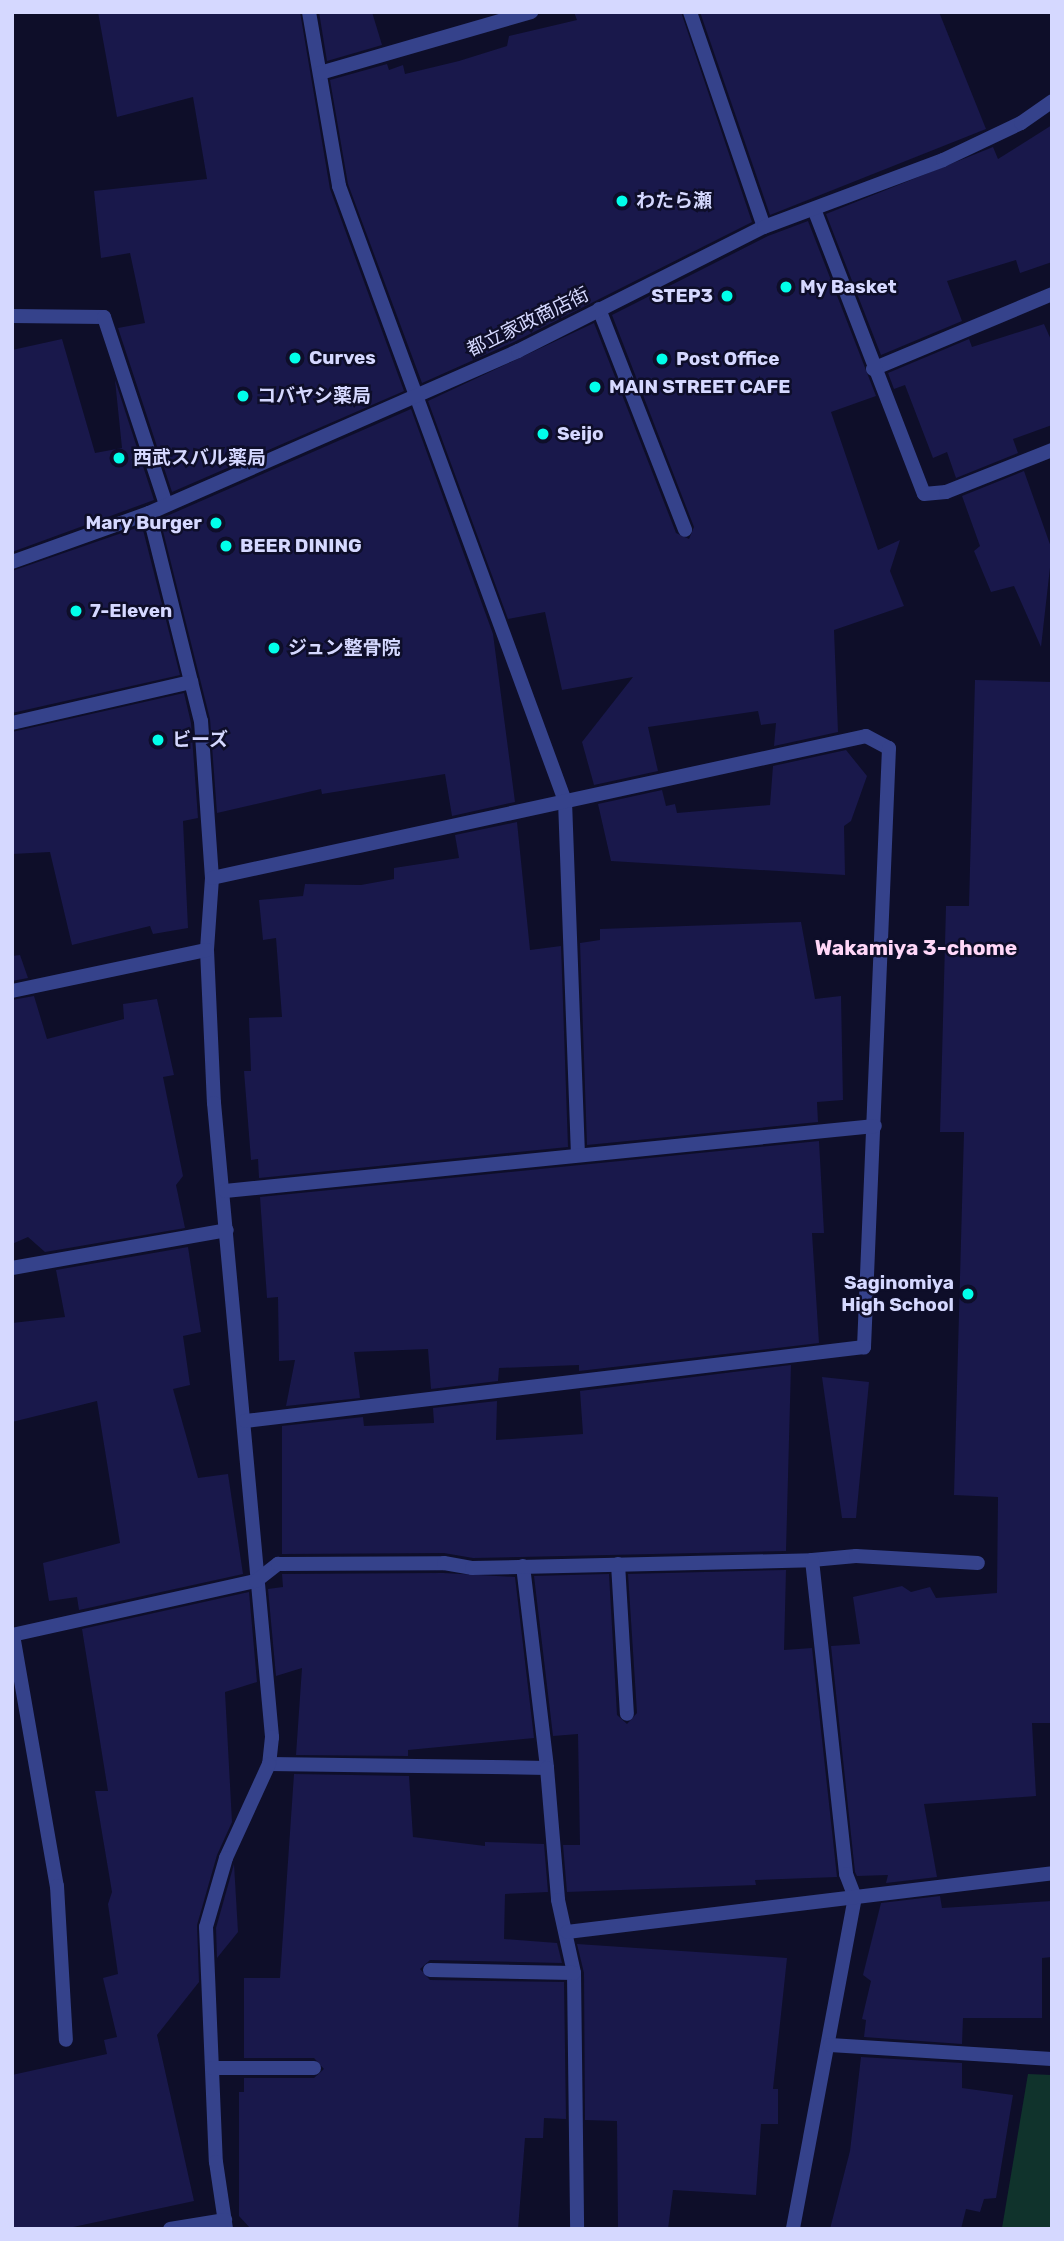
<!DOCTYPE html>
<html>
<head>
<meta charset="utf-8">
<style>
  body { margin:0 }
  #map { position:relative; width:1064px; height:2241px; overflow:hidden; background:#0e0e29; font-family:Rubik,"Noto Sans JP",sans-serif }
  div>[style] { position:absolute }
  .green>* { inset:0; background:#10332c }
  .building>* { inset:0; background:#19184b }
  .lane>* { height:14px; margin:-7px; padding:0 7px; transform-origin:7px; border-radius:7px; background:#35428b }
  .street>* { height:14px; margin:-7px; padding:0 7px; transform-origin:7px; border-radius:7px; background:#35428b }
  .dots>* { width:19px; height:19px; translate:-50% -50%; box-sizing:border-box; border:4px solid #0e0e29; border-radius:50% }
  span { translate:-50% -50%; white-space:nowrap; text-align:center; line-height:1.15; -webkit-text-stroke:5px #0e0e29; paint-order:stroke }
  .poi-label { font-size:19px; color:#d5d8ff; font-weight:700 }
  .left { translate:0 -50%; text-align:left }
  .right { translate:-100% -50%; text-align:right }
  .street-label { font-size:19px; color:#d5d8ff }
  .neighbourhood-label { font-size:21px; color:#ffd7f8; font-weight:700 }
  .frame { position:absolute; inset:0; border:14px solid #d5d8ff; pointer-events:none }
</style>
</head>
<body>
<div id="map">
  <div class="green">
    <i style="clip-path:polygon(1028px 2074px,1052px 2075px,1052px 2229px,1002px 2228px)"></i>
  </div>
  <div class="building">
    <i style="clip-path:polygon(98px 12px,300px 12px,330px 189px,404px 391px,172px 492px,118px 328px,145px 323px,130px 253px,101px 258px,94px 191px,207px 179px,193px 97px,117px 117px)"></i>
    <i style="clip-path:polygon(319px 12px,372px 12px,382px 45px,327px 61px)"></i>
    <i style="clip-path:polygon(574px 12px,681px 12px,752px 222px,514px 342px,422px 383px,348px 184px,330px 80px,387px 64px,389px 70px,403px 65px,405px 74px,459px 61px,507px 46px,509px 36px,577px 20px)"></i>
    <i style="clip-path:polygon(700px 12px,939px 12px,986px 129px,770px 215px)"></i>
    <i style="clip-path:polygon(1052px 125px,1052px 262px,1020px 273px,1016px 260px,947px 281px,962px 321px,881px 355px,826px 214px,993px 147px,998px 159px)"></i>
    <i style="clip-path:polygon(808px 221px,876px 396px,831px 412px,878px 550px,900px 540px,890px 571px,904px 606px,834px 630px,838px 732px,774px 746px,776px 723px,761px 725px,758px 711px,648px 727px,658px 771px,594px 785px,582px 742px,633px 677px,562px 690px,545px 612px,508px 619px,428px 401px,594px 323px,676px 533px,689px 539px,694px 527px,612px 315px,768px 236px)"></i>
    <i style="clip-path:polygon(1044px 324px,1052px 342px,1052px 425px,1013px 439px,1018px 453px,956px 478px,947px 452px,933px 458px,905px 385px,894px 389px,888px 373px,969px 339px,972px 347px)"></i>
    <i style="clip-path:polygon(62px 339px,95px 453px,122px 448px,115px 380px,154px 500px,12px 552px,12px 350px)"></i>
    <i style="clip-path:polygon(411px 409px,493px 634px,515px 802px,452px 816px,445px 774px,322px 794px,321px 789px,217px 813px,210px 719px,160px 519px)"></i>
    <i style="clip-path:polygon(1024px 471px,1052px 550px,1041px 647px,1014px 586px,991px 592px,974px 551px,980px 546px,962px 496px)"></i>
    <i style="clip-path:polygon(142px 526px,180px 675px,12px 713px,12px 571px)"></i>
    <i style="clip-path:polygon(975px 680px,1052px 682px,1051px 1723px,1032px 1723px,1036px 1796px,924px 1804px,937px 1877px,886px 1883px,888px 1875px,857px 1876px,855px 1872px,831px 1646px,860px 1644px,853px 1597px,902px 1586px,911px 1592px,930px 1587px,936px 1598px,997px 1593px,998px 1497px,954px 1495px,964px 1132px,940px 1132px,946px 906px,969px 906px)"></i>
    <i style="clip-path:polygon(184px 693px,191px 723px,198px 818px,183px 821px,188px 928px,153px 934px,150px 926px,72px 945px,50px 852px,12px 854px,12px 732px)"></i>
    <i style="clip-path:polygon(846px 750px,867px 776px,851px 821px,844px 826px,845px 875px,611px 861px,598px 804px,662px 790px,666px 806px,675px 804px,677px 813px,770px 805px,773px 766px)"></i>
    <i style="clip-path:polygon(517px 822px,530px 950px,561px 946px,568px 1147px,259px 1178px,258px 1159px,251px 1160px,244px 1071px,251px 1071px,249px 1018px,282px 1017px,276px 938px,263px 940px,259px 900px,303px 896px,305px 884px,361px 885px,394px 879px,394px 868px,459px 858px,455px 835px)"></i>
    <i style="clip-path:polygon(801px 922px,815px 999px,841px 996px,843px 1100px,817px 1102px,818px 1122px,587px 1145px,580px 943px,600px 940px,600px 929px)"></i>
    <i style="clip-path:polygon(20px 955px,28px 978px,12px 981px,12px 956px)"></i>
    <i style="clip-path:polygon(34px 996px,47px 1039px,124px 1019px,123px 1004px,157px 999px,174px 1075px,163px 1077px,183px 1176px,176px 1185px,185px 1228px,45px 1252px,28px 1237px,12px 1244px,12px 1000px)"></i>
    <i style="clip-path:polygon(819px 1141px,824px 1233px,812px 1233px,819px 1343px,579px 1371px,579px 1365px,499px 1368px,498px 1381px,431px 1389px,428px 1349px,354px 1352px,360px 1398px,286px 1406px,295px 1360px,279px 1361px,278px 1297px,267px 1298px,260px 1197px)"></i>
    <i style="clip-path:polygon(188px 1247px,201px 1332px,183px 1336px,190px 1385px,173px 1389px,198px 1478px,228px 1474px,243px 1574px,79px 1610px,77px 1597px,49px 1601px,43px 1563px,120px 1543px,97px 1401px,12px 1422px,12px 1323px,65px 1317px,56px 1270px)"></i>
    <i style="clip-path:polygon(791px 1365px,786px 1551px,473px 1558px,444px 1553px,282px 1554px,282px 1426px,363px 1417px,364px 1426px,434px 1423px,433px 1408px,497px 1401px,496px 1440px,583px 1434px,580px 1391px)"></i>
    <i style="clip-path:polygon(822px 1377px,869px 1382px,856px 1518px,842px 1518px)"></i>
    <i style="clip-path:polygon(786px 1570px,784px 1650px,812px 1648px,837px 1877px,755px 1880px,756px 1885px,567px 1892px,563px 1845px,580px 1845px,578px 1734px,553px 1736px,534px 1576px,609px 1574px,617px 1715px,627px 1724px,637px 1713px,628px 1574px)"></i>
    <i style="clip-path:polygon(443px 1573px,515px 1577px,534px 1738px,408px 1750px,408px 1756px,296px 1755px,302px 1668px,276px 1676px,268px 1589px,283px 1587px,282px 1574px)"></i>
    <i style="clip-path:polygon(249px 1592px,257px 1682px,225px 1692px,232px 1822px,217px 1855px,197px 1925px,199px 1982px,157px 2035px,194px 2201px,64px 2229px,12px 2229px,12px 2075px,107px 2054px,104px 2040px,117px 2037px,103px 1978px,118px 1974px,108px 1904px,112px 1892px,95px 1791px,108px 1791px,82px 1629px)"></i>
    <i style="clip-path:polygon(294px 1774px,409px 1776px,413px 1837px,485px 1846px,485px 1842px,544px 1844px,548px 1892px,505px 1894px,504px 1939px,557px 1943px,562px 1963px,430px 1960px,420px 1969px,430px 1980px,564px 1982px,566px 2119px,544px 2118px,543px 2138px,525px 2138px,518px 2229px,250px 2228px,239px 2216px,239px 2092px,244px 2092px,244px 2078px,314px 2078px,324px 2069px,314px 2058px,244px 2058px,244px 1978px,280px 1978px)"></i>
    <i style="clip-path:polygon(234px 1864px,238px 1932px,217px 1958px,216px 1928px)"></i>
    <i style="clip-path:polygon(940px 1896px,942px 1908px,1052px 1901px,1052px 1957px,1042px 1958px,1042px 2018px,963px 2018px,962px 2044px,864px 2037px,866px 2020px,862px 2019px,871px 1981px,863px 1975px,881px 1903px)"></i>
    <i style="clip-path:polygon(577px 1944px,787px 1958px,773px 2089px,778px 2089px,778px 2124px,761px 2124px,756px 2195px,673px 2190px,668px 2229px,618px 2229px,617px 2121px,585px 2120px,584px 1973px)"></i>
    <i style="clip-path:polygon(861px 2057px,962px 2063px,962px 2088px,1013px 2095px,996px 2198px,984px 2199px,980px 2212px,966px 2209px,961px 2229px,830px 2229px,850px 2151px)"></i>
  </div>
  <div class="lane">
    <i style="left:873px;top:369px;width:194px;rotate:-22.7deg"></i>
    <i style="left:12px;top:1268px;width:218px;rotate:-10deg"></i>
    <i style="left:618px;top:1564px;width:150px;rotate:86.6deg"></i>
    <i style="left:523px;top:1566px;width:203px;rotate:83.2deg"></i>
    <i style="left:269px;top:1764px;width:278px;rotate:0.8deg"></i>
    <i style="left:547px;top:1768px;width:132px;rotate:85.2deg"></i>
    <i style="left:558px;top:1900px;width:75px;rotate:77.6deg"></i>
    <i style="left:574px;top:1973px;width:256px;rotate:89.3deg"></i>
  </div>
  <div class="street">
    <i style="left:309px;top:12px;width:177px;rotate:80.2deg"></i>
    <i style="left:339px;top:186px;width:655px;rotate:69.82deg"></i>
    <i style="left:565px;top:801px;width:354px;rotate:87.9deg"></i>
    <i style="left:690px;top:12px;width:227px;rotate:71deg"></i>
    <i style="left:320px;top:73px;width:220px;rotate:-16.1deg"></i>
    <i style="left:814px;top:209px;width:305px;rotate:68.9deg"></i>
    <i style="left:924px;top:494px;width:22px;rotate:-5deg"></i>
    <i style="left:946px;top:492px;width:114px;rotate:-21.6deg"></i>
    <i style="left:599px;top:309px;width:237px;rotate:68.7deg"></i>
    <i style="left:12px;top:316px;width:92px;rotate:0.6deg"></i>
    <i style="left:104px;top:317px;width:198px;rotate:71.7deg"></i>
    <i style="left:149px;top:513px;width:214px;rotate:76deg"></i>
    <i style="left:201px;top:721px;width:157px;rotate:86deg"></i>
    <i style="left:212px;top:878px;width:72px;rotate:94deg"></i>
    <i style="left:207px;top:950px;width:153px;rotate:87.4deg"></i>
    <i style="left:214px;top:1103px;width:637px;rotate:84.77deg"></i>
    <i style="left:272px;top:1737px;width:27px;rotate:96deg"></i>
    <i style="left:269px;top:1764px;width:103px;rotate:114.6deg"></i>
    <i style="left:226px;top:1858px;width:72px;rotate:106.2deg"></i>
    <i style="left:206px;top:1927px;width:235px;rotate:87.6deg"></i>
    <i style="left:216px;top:2162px;width:68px;rotate:81.5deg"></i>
    <i style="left:12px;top:562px;width:145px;rotate:-19.7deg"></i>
    <i style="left:149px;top:513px;width:403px;rotate:-23.7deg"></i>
    <i style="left:518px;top:351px;width:275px;rotate:-26.8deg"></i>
    <i style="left:764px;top:227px;width:191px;rotate:-20.5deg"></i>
    <i style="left:943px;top:160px;width:86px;rotate:-25.4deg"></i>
    <i style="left:1021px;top:123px;width:38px;rotate:-35deg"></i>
    <i style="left:12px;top:723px;width:184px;rotate:-12.9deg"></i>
    <i style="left:212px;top:878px;width:669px;rotate:-12.25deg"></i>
    <i style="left:866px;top:736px;width:26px;rotate:28deg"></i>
    <i style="left:889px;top:748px;width:600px;rotate:92.39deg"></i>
    <i style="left:864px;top:1347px;width:623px;rotate:173.18deg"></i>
    <i style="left:12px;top:991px;width:199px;rotate:-11.9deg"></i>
    <i style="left:225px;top:1191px;width:653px;rotate:-5.71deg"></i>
    <i style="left:812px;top:1560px;width:44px;rotate:-5.2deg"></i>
    <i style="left:856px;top:1556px;width:122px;rotate:3.3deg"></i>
    <i style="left:12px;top:1635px;width:250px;rotate:-12.5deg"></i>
    <i style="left:256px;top:1581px;width:28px;rotate:-38deg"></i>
    <i style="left:278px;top:1564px;width:166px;rotate:-0.3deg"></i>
    <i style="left:444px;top:1563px;width:28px;rotate:10deg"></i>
    <i style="left:472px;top:1568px;width:340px;rotate:-1.3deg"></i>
    <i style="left:812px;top:1560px;width:316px;rotate:83.8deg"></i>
    <i style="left:846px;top:1874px;width:25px;rotate:69deg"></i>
    <i style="left:855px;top:1897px;width:338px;rotate:100.6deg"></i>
    <i style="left:13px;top:1635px;width:255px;rotate:80.1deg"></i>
    <i style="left:57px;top:1886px;width:154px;rotate:86.7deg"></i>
    <i style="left:567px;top:1932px;width:489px;rotate:-6.9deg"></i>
    <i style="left:430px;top:1970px;width:144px;rotate:1.2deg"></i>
    <i style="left:830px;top:2045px;width:222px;rotate:3.6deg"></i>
    <i style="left:212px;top:2068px;width:102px"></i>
    <i style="left:170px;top:2229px;width:56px;rotate:-9.3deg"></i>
  </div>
  <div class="dots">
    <i style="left:622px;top:201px;background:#01ffea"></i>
    <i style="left:786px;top:287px;background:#01ffea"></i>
    <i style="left:727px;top:296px;background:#01ffea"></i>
    <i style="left:295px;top:358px;background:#01ffea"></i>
    <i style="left:662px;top:359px;background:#01ffea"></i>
    <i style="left:595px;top:387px;background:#01ffea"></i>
    <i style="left:243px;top:396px;background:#01ffea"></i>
    <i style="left:543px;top:434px;background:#01ffea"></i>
    <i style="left:119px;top:458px;background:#01ffea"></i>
    <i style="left:216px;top:523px;background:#01ffea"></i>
    <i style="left:226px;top:546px;background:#01ffea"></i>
    <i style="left:76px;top:611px;background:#01ffea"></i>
    <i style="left:274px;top:648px;background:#01ffea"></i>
    <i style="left:158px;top:740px;background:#01ffea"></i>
    <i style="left:968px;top:1294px;background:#01ffea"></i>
  </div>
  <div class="poi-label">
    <span class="left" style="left:636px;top:201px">わたら瀬</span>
    <span class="left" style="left:800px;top:287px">My Basket</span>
    <span class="right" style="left:713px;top:296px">STEP3</span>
    <span class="left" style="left:309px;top:358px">Curves</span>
    <span class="left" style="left:676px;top:359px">Post Office</span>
    <span class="left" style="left:609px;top:387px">MAIN STREET CAFE</span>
    <span class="left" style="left:257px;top:396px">コバヤシ薬局</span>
    <span class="left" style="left:557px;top:434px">Seijo</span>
    <span class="left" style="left:133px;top:458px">西武スバル薬局</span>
    <span class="right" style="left:202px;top:523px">Mary Burger</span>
    <span class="left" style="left:240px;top:546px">BEER DINING</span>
    <span class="left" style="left:90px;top:611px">7-Eleven</span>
    <span class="left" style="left:288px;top:648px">ジュン整骨院</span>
    <span class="left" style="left:172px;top:740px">ビーズ</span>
    <span class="right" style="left:954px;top:1294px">Saginomiya<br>High School</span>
  </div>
  <div class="street-label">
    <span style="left:528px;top:322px;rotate:-26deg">都立家政商店街</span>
  </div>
  <div class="neighbourhood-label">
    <span style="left:916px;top:948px">Wakamiya 3-chome</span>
  </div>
  <div class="frame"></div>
</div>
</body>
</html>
